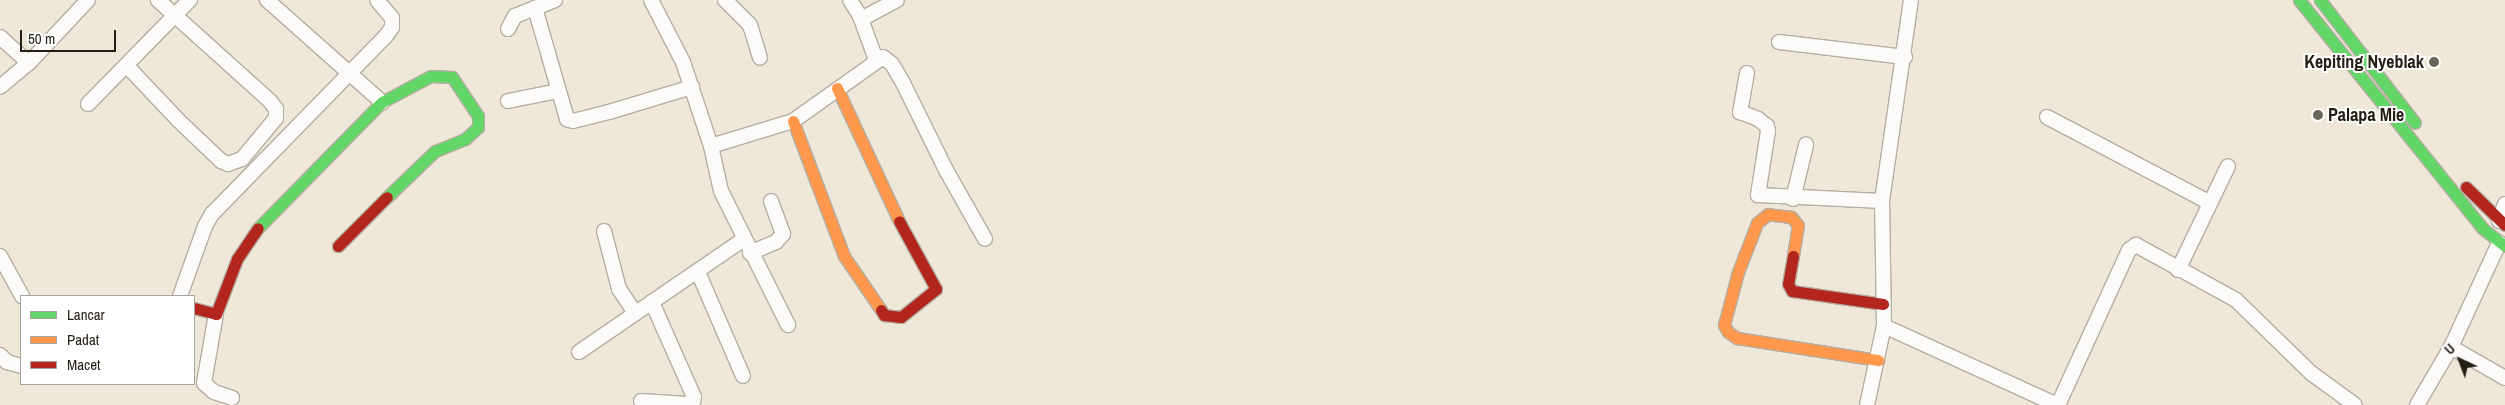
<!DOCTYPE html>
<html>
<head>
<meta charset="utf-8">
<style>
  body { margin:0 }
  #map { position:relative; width:2505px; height:405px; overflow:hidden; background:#efe7d8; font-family:"Archivo Narrow",sans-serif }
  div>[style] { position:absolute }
  .roads { filter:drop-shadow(1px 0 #b4aea2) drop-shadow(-1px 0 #b4aea2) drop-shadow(0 1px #b4aea2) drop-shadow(0 -1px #b4aea2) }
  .street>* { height:14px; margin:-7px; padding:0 7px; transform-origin:7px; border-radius:7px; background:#fdfbf9 }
  .fast>* { height:11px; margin:-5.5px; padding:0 5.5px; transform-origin:5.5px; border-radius:5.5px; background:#63d668 }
  .slow>* { height:11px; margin:-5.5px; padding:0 5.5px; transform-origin:5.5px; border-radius:5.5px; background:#ff974d }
  .jam>* { height:11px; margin:-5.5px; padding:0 5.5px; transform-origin:5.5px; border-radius:5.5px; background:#b3261e }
  .dots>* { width:14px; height:14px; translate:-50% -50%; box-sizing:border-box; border:2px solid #fff; border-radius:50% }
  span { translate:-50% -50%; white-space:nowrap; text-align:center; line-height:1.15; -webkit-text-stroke:4px #fff; paint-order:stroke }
  .poi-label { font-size:18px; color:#231e14; font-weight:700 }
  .right { translate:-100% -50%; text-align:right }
  .left { translate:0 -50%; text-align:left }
  .legend { position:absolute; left:20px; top:295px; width:175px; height:90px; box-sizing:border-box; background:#fff; border:1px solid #a7a5a1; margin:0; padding:6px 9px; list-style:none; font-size:15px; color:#231e14 }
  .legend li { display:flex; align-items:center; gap:10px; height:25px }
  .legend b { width:25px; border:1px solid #a7a5a1 }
  .north { position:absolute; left:2435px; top:335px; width:50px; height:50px; -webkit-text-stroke:4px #fff; paint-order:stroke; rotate:317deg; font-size:14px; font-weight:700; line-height:20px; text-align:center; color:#231e14 }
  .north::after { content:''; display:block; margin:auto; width:18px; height:22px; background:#231e14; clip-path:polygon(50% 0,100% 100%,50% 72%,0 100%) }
  .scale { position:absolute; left:20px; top:30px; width:96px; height:22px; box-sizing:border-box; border:2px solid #231e14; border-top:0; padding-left:6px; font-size:15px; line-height:18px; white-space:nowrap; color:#231e14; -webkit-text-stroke:4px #fff; paint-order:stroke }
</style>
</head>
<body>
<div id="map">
  <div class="roads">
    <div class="street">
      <i style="left:267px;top:0;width:154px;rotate:41.6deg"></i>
      <i style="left:555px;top:0;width:22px;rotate:158deg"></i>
      <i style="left:535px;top:8px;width:116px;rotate:73.9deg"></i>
      <i style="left:567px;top:119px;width:6px;rotate:18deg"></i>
      <i style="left:573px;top:121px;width:37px;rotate:-14deg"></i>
      <i style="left:609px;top:112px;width:87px;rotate:-16.8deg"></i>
      <i style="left:651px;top:0;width:70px;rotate:62.7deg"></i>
      <i style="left:683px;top:62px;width:89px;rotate:71.6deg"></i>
      <i style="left:711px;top:146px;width:46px;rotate:77.5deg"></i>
      <i style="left:721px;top:191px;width:150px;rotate:63.4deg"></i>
      <i style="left:725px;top:0;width:35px;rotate:45deg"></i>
      <i style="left:750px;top:25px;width:34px;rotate:73deg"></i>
      <i style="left:850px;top:0;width:19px;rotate:58deg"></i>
      <i style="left:860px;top:16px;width:5px;rotate:11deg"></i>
      <i style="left:865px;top:17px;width:36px;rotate:-28deg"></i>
      <i style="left:860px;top:16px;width:47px;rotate:70deg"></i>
      <i style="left:508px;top:29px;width:15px;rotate:-62deg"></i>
      <i style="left:515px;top:16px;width:22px;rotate:-22deg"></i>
      <i style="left:0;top:37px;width:39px;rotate:42deg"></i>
      <i style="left:29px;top:63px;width:86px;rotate:-46.9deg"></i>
      <i style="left:1779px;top:42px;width:127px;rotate:6.8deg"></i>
      <i style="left:127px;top:66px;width:74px;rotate:46.6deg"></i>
      <i style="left:178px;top:120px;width:59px;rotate:43.6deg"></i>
      <i style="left:221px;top:161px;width:8px;rotate:23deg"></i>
      <i style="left:228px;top:164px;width:15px;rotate:-20deg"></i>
      <i style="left:242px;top:159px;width:53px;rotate:-50.3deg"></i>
      <i style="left:276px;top:118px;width:9px;rotate:-90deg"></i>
      <i style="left:276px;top:109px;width:10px;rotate:-127deg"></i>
      <i style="left:270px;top:101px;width:151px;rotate:-138deg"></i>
      <i style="left:1747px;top:73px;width:40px;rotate:100deg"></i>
      <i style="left:1740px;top:112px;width:19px;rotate:21deg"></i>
      <i style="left:1758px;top:119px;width:11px;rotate:38deg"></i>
      <i style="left:1767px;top:126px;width:5px;rotate:79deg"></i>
      <i style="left:1768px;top:131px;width:65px;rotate:98.9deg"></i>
      <i style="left:1758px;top:195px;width:124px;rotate:2.8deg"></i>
      <i style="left:0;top:87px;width:38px;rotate:-40deg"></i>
      <i style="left:508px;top:101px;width:51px;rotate:-11.3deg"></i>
      <i style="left:88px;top:104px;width:146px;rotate:-45.6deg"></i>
      <i style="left:2047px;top:117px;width:184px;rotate:27.8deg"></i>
      <i style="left:711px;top:146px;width:86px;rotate:-17deg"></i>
      <i style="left:793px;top:121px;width:110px;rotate:-35.4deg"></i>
      <i style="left:883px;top:57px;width:11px;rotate:38deg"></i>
      <i style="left:892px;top:64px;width:24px;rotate:60deg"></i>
      <i style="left:904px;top:85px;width:95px;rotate:63.7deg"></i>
      <i style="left:946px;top:170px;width:79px;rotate:60.5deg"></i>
      <i style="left:1793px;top:199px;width:56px;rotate:-76.5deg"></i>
      <i style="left:2499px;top:221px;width:18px;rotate:-71deg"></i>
      <i style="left:604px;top:231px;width:60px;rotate:75.5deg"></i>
      <i style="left:619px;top:289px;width:29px;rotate:56deg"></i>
      <i style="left:750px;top:253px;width:28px;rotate:-23deg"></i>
      <i style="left:776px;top:242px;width:11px;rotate:-49deg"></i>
      <i style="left:783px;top:234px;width:35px;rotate:-110deg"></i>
      <i style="left:0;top:256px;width:46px;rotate:61.2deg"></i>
      <i style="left:2178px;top:270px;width:115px;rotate:-64.3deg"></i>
      <i style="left:698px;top:272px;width:113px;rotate:66.6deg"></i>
      <i style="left:180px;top:296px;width:74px;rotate:-70.3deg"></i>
      <i style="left:205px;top:226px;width:14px;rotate:-60deg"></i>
      <i style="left:212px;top:214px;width:249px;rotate:-45.7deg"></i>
      <i style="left:386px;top:36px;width:11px;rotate:-56deg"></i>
      <i style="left:392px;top:27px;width:9px;rotate:-90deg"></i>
      <i style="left:392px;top:18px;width:23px;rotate:-130deg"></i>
      <i style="left:216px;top:314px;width:70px;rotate:99.9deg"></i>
      <i style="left:204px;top:383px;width:13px;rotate:42deg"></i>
      <i style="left:214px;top:392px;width:19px;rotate:18deg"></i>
      <i style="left:1884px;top:326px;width:190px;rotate:24.5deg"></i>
      <i style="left:2451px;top:347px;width:62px;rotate:29.9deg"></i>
      <i style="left:579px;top:352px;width:88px;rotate:-34.4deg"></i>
      <i style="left:0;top:355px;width:10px;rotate:45deg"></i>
      <i style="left:7px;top:362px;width:15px;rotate:16deg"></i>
      <i style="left:641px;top:401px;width:47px;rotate:3.7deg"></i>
      <i style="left:688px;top:404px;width:5px;rotate:-22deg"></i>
      <i style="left:693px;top:402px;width:5px;rotate:-79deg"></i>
      <i style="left:694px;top:397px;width:104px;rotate:-113.9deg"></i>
      <i style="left:652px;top:302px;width:112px;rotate:-34.4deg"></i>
      <i style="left:1867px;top:405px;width:81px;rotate:-77.9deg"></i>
      <i style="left:1884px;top:326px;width:125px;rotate:-90.9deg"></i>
      <i style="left:1882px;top:201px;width:203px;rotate:-81.8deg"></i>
      <i style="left:2058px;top:405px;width:170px;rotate:-65.4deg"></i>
      <i style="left:2129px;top:250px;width:9px;rotate:-36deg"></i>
      <i style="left:2136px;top:245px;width:114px;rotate:28.8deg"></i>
      <i style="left:2236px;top:300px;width:105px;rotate:44.2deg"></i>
      <i style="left:2311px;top:373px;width:54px;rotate:36deg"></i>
      <i style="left:2417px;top:405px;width:67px;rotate:-59.6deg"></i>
      <i style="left:2451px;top:347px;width:115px;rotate:-65.2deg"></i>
    </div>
    <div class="fast">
      <i style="left:2299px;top:0;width:292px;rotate:51.2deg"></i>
      <i style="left:2482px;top:228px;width:29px;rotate:38deg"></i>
      <i style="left:2320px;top:0;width:155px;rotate:52.3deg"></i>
      <i style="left:258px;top:228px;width:177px;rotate:-45.5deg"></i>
      <i style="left:382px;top:102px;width:55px;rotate:-28deg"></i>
      <i style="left:431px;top:76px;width:21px;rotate:3deg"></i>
      <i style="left:452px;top:77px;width:47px;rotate:56.3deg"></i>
      <i style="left:478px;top:116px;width:11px;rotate:90deg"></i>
      <i style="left:478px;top:127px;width:18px;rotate:137deg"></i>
      <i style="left:465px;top:139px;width:32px;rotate:158deg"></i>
      <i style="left:435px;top:151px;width:66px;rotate:136.2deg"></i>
    </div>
    <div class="slow">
      <i style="left:837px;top:88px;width:147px;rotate:65deg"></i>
      <i style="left:793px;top:121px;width:144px;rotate:69.3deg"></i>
      <i style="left:844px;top:256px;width:65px;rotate:55.6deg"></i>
      <i style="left:1793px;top:256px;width:31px;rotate:-81deg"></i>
      <i style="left:1798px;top:225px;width:11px;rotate:-131deg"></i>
      <i style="left:1791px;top:217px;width:23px;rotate:-173deg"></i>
      <i style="left:1768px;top:214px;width:14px;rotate:141deg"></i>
      <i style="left:1757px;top:223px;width:53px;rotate:111.2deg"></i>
      <i style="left:1738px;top:272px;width:55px;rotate:104.8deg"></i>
      <i style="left:1724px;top:325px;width:8px;rotate:60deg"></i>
      <i style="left:1728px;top:332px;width:11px;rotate:34deg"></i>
      <i style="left:1737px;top:338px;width:143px;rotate:8.9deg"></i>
    </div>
    <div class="jam">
      <i style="left:2466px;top:187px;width:54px;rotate:44.3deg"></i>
      <i style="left:338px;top:246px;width:69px;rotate:-45deg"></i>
      <i style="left:1793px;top:256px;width:28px;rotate:100deg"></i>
      <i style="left:1788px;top:284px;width:8px;rotate:60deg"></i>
      <i style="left:1792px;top:291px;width:92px;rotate:8.1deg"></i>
      <i style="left:194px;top:308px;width:23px;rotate:15deg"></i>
      <i style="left:216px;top:314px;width:59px;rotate:-69.1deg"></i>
      <i style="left:237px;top:259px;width:37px;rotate:-56deg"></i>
      <i style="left:881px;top:310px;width:6px;rotate:59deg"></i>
      <i style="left:884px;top:315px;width:17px;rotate:7deg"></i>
      <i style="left:901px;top:317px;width:45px;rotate:-38.7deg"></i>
      <i style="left:936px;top:289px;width:77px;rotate:-118.6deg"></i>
    </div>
  </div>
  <div class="dots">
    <i style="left:2434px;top:62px;background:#6a6459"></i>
    <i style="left:2318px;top:115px;background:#6a6459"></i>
  </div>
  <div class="poi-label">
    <span class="right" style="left:2424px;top:62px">Kepiting Nyeblak</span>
    <span class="left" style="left:2328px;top:115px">Palapa Mie</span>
  </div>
  <ul class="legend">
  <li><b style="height:6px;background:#63d668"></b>Lancar</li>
  <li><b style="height:6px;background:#ff974d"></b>Padat</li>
  <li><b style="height:6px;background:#b3261e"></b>Macet</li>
  </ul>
  <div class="north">U</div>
  <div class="scale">50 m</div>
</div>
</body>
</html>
